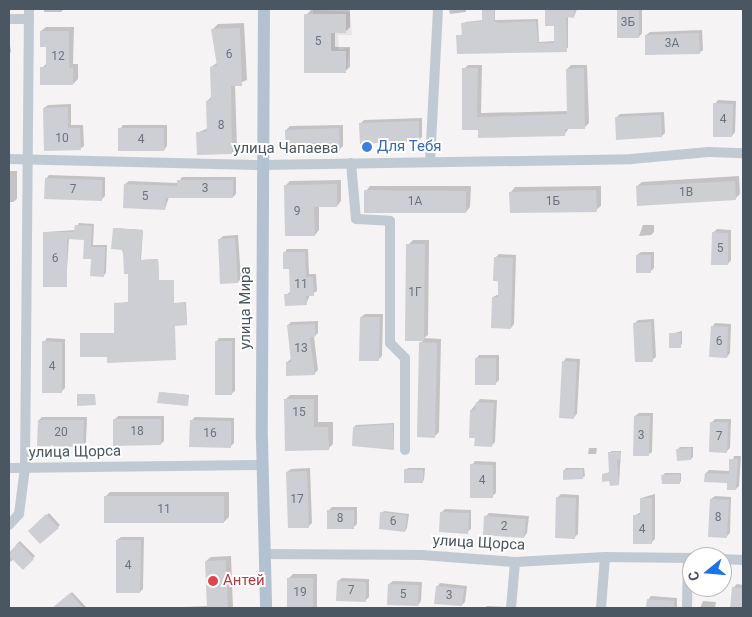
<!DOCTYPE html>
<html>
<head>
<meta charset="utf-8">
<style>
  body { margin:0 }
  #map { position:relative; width:752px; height:617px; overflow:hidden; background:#f5f3f3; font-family:Roboto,sans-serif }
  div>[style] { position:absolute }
  .education>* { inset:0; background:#e6e4e5 }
  .shadow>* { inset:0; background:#0003 }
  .building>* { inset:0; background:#cdcfd5 }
  .minor>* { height:10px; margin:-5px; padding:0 5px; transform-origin:5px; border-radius:5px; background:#c1cad2 }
  .major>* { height:12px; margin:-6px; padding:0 6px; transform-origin:6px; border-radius:6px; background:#b3c2d1 }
  .dots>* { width:14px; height:14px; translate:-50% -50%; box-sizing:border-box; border:2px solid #fff; border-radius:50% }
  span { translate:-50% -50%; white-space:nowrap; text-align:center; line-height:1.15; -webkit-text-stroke:4px #fff; paint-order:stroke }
  .number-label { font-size:12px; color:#6b747e }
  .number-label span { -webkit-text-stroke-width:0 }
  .shop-label { font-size:15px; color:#366cbe }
  .left { translate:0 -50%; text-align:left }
  .street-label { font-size:15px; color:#4a5661 }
  .health-label { font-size:15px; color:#be3a42 }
  .frame { position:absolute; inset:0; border:10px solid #4a5661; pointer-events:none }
  .north { position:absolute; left:682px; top:547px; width:50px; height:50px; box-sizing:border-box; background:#fff; border:1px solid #b7bbc0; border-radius:50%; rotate:253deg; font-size:14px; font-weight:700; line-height:20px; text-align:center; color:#4a5661 }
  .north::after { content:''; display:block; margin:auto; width:18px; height:22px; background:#1a73e8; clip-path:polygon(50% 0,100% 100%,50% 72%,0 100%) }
</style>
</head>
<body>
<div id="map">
  <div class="education">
    <i style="clip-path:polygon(313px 10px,350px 12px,352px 35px,338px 35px,339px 50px,349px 48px,347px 71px,312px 71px)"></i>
  </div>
  <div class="shadow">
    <i style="clip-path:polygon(44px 9px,64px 9px,61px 12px,44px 12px)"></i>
    <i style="clip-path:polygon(449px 9px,466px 9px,466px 12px,450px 14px)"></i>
    <i style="clip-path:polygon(484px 9px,495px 9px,495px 20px,538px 19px,539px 42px,555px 41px,555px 25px,546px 25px,546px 9px,577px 9px,574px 17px,568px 16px,568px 48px,458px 36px,463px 34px,465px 22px,484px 20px)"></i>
    <i style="clip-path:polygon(619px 9px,642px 9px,642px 33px,639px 37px,619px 37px)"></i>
    <i style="clip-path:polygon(311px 10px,350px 10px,350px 27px,345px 32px,335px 32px,335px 47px,350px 47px,350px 67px,345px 71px,306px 71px,306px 15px)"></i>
    <i style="clip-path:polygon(244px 23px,247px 80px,235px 85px,237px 148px,232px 153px,197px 133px,208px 128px,207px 101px,212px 96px,211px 67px,218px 62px,213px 29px,218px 24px)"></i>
    <i style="clip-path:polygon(46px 27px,74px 27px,73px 64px,78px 64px,78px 79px,73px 84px,42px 68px,47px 63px,47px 46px,41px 31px)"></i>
    <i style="clip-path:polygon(702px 30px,703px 50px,699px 53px,646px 35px,650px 32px)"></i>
    <i style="clip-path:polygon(9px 39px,11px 52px,9px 54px)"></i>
    <i style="clip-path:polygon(468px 65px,482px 65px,481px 113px,568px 111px,567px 69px,571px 65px,587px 65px,589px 123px,585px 127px,569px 128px,565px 134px,479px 128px,464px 69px)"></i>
    <i style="clip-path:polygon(9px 77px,10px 130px,9px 131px)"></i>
    <i style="clip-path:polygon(718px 100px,736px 101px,735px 132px,732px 136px,715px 104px)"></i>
    <i style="clip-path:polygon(71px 104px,71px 125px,83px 125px,84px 146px,80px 149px,44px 108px,48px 105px)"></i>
    <i style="clip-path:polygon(664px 112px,665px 133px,662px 136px,616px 118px,620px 114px)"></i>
    <i style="clip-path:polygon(422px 118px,422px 137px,419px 140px,360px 124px,364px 120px)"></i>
    <i style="clip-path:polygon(123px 125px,167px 125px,167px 146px,164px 150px,120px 129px)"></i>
    <i style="clip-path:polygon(343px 125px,343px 146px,340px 149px,286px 130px,290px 126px)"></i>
    <i style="clip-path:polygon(9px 171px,17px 171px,17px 199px,13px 202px,9px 202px)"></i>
    <i style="clip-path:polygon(49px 175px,105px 177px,105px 196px,101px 200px,46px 179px)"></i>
    <i style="clip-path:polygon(739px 176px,740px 194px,735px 199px,637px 186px,642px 182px)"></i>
    <i style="clip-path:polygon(182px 177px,236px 177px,236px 194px,233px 197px,169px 197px,165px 209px,125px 184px,129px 181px,178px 183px)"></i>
    <i style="clip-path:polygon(341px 180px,341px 201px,337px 206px,319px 206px,319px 230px,315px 235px,286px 185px,290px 181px)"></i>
    <i style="clip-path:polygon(370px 186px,471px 186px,470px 207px,466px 212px,366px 191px)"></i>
    <i style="clip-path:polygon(601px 186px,601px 206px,596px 210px,511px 192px,515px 187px)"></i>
    <i style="clip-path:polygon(79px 223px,94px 224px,93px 245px,107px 245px,106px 273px,104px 275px,92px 258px,85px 239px,69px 238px,66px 286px,45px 232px,76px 230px)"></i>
    <i style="clip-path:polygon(643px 225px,654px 225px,654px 232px,651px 235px,639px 236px)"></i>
    <i style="clip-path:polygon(115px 228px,143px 230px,141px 260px,158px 259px,159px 280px,174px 280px,174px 303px,186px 302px,187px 323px,175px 324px,175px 359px,108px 356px,81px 334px,115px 333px,115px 303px,130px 302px,129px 272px)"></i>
    <i style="clip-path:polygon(717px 229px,731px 230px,731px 260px,728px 264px,713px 233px)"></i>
    <i style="clip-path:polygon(238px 235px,241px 279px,238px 282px,219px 240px,223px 236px)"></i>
    <i style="clip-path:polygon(413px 240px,429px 240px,428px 335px,424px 338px,441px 339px,439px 432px,434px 437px,420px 343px,424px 340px,408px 245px)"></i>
    <i style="clip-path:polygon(287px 249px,308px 249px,309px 274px,316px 274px,317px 291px,310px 295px,306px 304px,286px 295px,291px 291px,290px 268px,284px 253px)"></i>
    <i style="clip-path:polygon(641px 252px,654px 252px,654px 268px,651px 271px,637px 255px)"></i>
    <i style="clip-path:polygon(499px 254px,516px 255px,514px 324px,511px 328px,493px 297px,499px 294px,495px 258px)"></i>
    <i style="clip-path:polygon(365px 314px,383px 314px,382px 356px,378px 360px,361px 317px)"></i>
    <i style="clip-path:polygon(654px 319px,656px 357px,652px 360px,635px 323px,638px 320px)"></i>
    <i style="clip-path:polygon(318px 321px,318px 333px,314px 337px,318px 370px,314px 374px,287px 362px,292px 358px,288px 325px,291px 322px)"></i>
    <i style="clip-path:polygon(715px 323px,731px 324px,730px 353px,727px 357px,712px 327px)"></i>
    <i style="clip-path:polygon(682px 331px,682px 344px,680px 346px,670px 334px)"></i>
    <i style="clip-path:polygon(47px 338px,65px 339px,65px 388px,61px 392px,44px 342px)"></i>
    <i style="clip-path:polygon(219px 338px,235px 338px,235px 391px,231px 394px,216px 342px)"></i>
    <i style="clip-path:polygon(479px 355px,499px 355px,499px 380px,496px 383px,476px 359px)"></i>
    <i style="clip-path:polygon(566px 358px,580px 359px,577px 414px,573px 418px,563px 362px)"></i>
    <i style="clip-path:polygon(160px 392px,189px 395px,188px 404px)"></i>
    <i style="clip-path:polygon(290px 395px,318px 395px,318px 422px,333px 422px,333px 444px,328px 449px,285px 400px)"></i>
    <i style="clip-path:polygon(480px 399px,497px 400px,495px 442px,491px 446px,476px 437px,471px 410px)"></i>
    <i style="clip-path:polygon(639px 413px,653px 413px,652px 452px,648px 455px,635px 416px)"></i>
    <i style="clip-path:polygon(118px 416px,164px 416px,164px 441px,161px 444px,114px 420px)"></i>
    <i style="clip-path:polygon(42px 417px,87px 417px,86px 442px,83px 446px,39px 420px)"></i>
    <i style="clip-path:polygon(195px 417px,234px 418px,234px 443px,230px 447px,191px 421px)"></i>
    <i style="clip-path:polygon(715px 419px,731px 419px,730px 448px,727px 451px,712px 422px)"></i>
    <i style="clip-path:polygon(394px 423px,394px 449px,354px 427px,356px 425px)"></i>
    <i style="clip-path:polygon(680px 447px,693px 447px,693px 457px,691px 459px,678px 449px)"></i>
    <i style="clip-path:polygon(589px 448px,597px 448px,596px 454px,588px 454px)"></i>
    <i style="clip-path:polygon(611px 451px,621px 451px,619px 484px,603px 474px,610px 472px)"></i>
    <i style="clip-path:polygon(734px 456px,741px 456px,739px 486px,736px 489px,729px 482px,706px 473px,709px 470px,730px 471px)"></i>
    <i style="clip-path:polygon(475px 461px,496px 462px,496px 493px,492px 496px,472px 465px)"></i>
    <i style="clip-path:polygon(310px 468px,312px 523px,308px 527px,287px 472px,291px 469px)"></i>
    <i style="clip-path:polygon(408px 468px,425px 468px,424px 480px,422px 482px,405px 470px)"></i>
    <i style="clip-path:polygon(566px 468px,584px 468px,585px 476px,582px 478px,564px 471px)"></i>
    <i style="clip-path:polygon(665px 473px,681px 473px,681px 481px,679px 483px,663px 475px)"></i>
    <i style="clip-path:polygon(110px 492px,229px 492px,229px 517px,224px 522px,105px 497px)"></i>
    <i style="clip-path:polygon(561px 494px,579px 495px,578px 534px,574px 538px,558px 497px)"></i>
    <i style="clip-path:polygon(655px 494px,655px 539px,651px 543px,634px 516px,641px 512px,641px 498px)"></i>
    <i style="clip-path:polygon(715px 496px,731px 497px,730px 533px,726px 537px,711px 499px)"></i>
    <i style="clip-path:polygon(332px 507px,357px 507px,357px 524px,353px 528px,329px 510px)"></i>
    <i style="clip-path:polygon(445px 509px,471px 510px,471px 529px,467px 532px,441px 513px)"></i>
    <i style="clip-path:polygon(384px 511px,409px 514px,407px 528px,405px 531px,382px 513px)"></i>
    <i style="clip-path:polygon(49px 513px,60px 525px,41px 542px,30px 531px)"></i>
    <i style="clip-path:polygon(489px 513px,529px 516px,527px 533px,524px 537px,485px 517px)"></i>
    <i style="clip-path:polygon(121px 537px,144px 537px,143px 589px,140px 592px,117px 540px)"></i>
    <i style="clip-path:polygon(20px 541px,35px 556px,23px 569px,14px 559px,9px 563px,9px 553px)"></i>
    <i style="clip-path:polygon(231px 556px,233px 608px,160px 608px,208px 606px,206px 561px,211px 557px)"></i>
    <i style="clip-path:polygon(293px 574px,317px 574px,317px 608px,288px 608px,288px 579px)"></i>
    <i style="clip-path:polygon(342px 578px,369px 579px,369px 597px,365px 601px,338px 581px)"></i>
    <i style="clip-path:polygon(393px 581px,422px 582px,421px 601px,418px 605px,389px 584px)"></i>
    <i style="clip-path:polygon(440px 583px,467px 586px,465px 602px,462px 605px,437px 587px)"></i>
    <i style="clip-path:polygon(737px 584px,743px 585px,743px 608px,732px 608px,733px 588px)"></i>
    <i style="clip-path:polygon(72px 592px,87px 608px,70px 608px,67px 604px,61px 608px,58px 605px)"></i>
    <i style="clip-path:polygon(651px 596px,677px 598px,677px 608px,648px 608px,648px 600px)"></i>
    <i style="clip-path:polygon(703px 601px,716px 602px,715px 608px,700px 608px)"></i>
    <i style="clip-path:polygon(487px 606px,507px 607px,508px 608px,485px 608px)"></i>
  </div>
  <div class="building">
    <i style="clip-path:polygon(482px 9px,494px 9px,494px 21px,498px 23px,536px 21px,538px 43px,554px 43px,554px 26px,545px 26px,545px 9px,575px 9px,574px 18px,566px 17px,567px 52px,457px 54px,456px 35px,462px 35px,461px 23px,482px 21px)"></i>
    <i style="clip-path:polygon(617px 9px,639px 9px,639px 38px,617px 38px)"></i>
    <i style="clip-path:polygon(304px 14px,346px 14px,346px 33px,331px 33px,331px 51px,346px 51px,346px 73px,304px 73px)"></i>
    <i style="clip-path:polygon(240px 28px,242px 86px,231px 86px,232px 154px,197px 155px,196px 132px,207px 132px,206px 101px,211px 100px,210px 67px,217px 66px,211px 29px)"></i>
    <i style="clip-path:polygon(40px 31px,69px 31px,69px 68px,73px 68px,73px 85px,40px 85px,40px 67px,46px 67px,46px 47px,40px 47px)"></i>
    <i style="clip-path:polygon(699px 33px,700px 54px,645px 55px,645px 35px)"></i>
    <i style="clip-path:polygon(462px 68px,478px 68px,477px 117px,567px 114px,566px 69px,584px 68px,585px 129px,565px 129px,565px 136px,478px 138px,478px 130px,462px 130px)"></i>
    <i style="clip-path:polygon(713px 103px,733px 104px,732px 137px,713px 137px)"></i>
    <i style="clip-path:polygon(68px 107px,68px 128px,80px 128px,81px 150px,44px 151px,43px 108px)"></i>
    <i style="clip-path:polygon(661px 115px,662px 137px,616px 140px,615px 117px)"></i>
    <i style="clip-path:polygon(419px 121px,419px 141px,360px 144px,359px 123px)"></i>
    <i style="clip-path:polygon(118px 128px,164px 128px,164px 151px,118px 151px)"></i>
    <i style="clip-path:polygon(339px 128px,340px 151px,286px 153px,285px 130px)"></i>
    <i style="clip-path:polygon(45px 178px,102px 180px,102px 201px,44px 199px)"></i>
    <i style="clip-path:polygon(177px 180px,233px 180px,233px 198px,166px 198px,165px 210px,123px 208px,124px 184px,177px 186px)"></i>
    <i style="clip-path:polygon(735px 181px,736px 200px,637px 206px,636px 186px)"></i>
    <i style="clip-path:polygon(337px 184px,337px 207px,314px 207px,315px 236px,285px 236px,284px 185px)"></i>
    <i style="clip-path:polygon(364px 190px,466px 191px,466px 213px,364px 213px)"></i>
    <i style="clip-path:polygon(596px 190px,597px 212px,510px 213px,509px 192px)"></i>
    <i style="clip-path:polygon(75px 225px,92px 226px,91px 247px,105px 247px,104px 277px,90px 276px,91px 259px,83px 259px,84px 240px,67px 239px,67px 287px,43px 287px,43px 232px,74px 232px)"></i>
    <i style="clip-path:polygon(113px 228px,143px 230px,140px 260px,158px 259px,159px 280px,174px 280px,174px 303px,185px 303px,187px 325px,175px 326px,176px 360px,107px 363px,107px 357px,80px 357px,80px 333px,114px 333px,114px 303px,128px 303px,128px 274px,124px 274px,123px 250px,111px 249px)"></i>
    <i style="clip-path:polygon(712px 232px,728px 233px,728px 265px,711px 265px)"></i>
    <i style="clip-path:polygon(235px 238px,238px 283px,220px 284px,218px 239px)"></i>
    <i style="clip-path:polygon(406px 244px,425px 244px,424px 341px,405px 341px)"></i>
    <i style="clip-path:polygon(283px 252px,305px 252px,306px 277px,313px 277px,314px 296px,306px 296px,307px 305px,285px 306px,284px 294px,290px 294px,289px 269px,283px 269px)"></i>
    <i style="clip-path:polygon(636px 255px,651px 255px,651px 273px,636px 273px)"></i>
    <i style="clip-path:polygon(494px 257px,513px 258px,511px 329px,491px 328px,492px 297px,498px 297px,498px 281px,493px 281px)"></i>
    <i style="clip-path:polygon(360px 317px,380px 317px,379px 361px,359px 361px)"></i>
    <i style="clip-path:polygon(651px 322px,653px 362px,635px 362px,633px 323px)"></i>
    <i style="clip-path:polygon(315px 324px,315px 337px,310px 338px,315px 375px,286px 376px,286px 362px,291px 362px,287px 325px)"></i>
    <i style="clip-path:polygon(711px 326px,728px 327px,727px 358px,709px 357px)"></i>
    <i style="clip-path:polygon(669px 333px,681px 333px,681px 348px,669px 348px)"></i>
    <i style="clip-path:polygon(42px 341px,62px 342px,62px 393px,42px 393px)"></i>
    <i style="clip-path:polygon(215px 341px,232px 341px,232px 395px,215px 395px)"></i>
    <i style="clip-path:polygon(419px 342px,437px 343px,435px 438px,417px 437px)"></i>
    <i style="clip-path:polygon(475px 358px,496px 358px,496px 385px,475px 385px)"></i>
    <i style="clip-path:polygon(562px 361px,577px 362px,574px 419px,559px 418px)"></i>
    <i style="clip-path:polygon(159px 392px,188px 395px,188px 406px,157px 403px)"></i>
    <i style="clip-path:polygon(77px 394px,95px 394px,96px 405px,77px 406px)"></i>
    <i style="clip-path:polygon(284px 399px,314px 399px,314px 427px,328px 427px,329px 450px,285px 451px)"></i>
    <i style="clip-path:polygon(476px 402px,494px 403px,492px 447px,474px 446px,475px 438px,469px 438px,470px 410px,475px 410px)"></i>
    <i style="clip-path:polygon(634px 416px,650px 416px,649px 456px,633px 456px)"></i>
    <i style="clip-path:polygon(113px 419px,161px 419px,161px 445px,113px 446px)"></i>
    <i style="clip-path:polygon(38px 420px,84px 420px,83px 447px,37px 446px)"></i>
    <i style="clip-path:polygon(190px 420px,231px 421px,231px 448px,189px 447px)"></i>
    <i style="clip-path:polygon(710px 422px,728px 422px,727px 453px,709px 452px)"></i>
    <i style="clip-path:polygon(393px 424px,394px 450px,352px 446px,353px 427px)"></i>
    <i style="clip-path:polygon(691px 448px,691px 460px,677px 461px,676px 449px)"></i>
    <i style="clip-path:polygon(608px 452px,620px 452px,620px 459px,617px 460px,619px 485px,610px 486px,609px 481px,602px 482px,602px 474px,609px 473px)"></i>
    <i style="clip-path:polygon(729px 459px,738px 459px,736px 490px,727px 490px,727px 483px,704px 482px,705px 473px,729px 474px)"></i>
    <i style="clip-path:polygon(470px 464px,493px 465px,493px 498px,470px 498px)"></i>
    <i style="clip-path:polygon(404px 469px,423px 470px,423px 483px,404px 483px)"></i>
    <i style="clip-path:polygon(583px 469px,583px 479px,563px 480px,563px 470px)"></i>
    <i style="clip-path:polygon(307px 471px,309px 528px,288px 528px,286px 472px)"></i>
    <i style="clip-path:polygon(680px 474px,680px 484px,662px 484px,661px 475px)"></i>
    <i style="clip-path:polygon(104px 496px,224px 496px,224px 523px,104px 523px)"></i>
    <i style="clip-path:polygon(556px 497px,576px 498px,575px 539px,555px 538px)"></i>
    <i style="clip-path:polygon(640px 498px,652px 498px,652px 544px,633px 544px,633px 515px,640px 515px)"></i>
    <i style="clip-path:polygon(710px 499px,729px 500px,727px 538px,708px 537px)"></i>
    <i style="clip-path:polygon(327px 510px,354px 510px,354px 529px,327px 529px)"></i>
    <i style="clip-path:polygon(380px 512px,407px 515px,405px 532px,379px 529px)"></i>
    <i style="clip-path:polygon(440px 512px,469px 513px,468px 534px,439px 532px)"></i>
    <i style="clip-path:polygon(46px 514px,59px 528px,40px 544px,28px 531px)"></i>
    <i style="clip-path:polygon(484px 516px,526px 519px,524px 538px,483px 535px)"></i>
    <i style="clip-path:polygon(116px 540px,141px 540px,140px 593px,116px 593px)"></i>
    <i style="clip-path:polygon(18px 542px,34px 559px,23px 570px,9px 556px)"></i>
    <i style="clip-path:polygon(226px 560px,228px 608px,207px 608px,205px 561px)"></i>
    <i style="clip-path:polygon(287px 578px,313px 578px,313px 608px,287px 608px)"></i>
    <i style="clip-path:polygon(337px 581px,366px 582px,366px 602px,336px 601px)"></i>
    <i style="clip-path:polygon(388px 584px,419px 585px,418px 606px,387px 605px)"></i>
    <i style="clip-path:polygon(436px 586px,464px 589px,462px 606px,434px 604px)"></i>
    <i style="clip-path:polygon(732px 587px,743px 588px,743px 608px,730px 608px)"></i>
    <i style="clip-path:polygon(70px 593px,83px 608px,52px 608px)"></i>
    <i style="clip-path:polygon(647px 599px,674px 601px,674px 608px,646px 608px)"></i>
  </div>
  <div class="minor">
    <i style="left:9px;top:19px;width:20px"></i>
    <i style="left:9px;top:159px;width:253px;rotate:1.4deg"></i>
    <i style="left:262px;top:165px;width:369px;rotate:-0.9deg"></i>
    <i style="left:631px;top:159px;width:78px;rotate:-5.1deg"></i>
    <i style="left:709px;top:152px;width:34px;rotate:2deg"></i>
    <i style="left:430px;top:162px;width:153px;rotate:-87deg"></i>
    <i style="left:351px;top:163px;width:56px;rotate:84.9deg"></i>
    <i style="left:356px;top:219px;width:34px;rotate:3deg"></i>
    <i style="left:390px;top:221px;width:122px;rotate:90deg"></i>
    <i style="left:390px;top:343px;width:21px;rotate:45deg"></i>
    <i style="left:405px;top:358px;width:92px;rotate:90deg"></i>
    <i style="left:9px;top:468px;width:253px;rotate:-0.7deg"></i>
    <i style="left:9px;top:525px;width:15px;rotate:-48deg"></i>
    <i style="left:19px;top:514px;width:46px;rotate:-82.6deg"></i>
    <i style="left:25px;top:468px;width:459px;rotate:-89.5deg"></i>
    <i style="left:264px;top:554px;width:158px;rotate:0.4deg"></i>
    <i style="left:422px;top:555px;width:93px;rotate:4.3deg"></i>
    <i style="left:515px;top:562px;width:90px;rotate:-3.2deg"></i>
    <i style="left:605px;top:557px;width:87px;rotate:0.7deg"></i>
    <i style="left:722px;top:559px;width:21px;rotate:3deg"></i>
    <i style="left:511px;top:608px;width:46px;rotate:-85deg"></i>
    <i style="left:601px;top:608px;width:51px;rotate:-85.5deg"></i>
    <i style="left:687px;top:608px;width:50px;rotate:-88.9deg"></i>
  </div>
  <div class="major">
    <i style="left:264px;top:9px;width:431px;rotate:90.3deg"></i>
    <i style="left:262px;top:440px;width:168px;rotate:88.6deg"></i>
  </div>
  <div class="dots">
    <i style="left:367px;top:147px;background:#3f7fe0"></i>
    <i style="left:213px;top:581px;background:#e0444e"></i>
  </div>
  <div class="number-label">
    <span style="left:628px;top:23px">3Б</span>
    <span style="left:318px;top:42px">5</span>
    <span style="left:672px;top:44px">3А</span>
    <span style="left:229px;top:55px">6</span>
    <span style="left:58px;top:57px">12</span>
    <span style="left:723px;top:120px">4</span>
    <span style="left:221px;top:126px">8</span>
    <span style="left:62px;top:139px">10</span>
    <span style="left:141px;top:140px">4</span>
    <span style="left:205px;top:189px">3</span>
    <span style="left:73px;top:190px">7</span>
    <span style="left:686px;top:193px">1В</span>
    <span style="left:145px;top:197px">5</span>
    <span style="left:415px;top:202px">1А</span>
    <span style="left:553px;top:202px">1Б</span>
    <span style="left:297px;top:212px">9</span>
    <span style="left:720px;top:249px">5</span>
    <span style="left:55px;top:259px">6</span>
    <span style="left:301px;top:285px">11</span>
    <span style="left:415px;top:293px">1Г</span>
    <span style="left:719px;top:342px">6</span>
    <span style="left:301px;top:349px">13</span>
    <span style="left:52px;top:367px">4</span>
    <span style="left:299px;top:413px">15</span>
    <span style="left:137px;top:432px">18</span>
    <span style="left:61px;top:433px">20</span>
    <span style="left:210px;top:434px">16</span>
    <span style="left:641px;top:436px">3</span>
    <span style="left:719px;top:437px">7</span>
    <span style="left:482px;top:481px">4</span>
    <span style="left:297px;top:500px">17</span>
    <span style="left:164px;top:510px">11</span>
    <span style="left:718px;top:518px">8</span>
    <span style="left:340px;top:519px">8</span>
    <span style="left:393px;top:522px">6</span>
    <span style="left:504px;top:527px">2</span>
    <span style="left:642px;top:530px">4</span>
    <span style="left:128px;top:566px">4</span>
    <span style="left:351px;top:591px">7</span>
    <span style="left:300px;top:593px">19</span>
    <span style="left:403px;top:595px">5</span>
    <span style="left:449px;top:596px">3</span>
  </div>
  <div class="shop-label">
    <span class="left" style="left:377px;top:147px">Для Тебя</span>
  </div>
  <div class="street-label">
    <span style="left:286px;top:149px">улица Чапаева</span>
    <span style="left:246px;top:308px;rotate:-90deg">улица Мира</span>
    <span style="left:75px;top:452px;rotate:-1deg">улица Щорса</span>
    <span style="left:479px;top:543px;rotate:3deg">улица Щорса</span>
  </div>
  <div class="health-label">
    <span class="left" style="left:223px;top:581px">Антей</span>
  </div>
  <div class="frame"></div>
  <div class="north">С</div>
</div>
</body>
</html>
